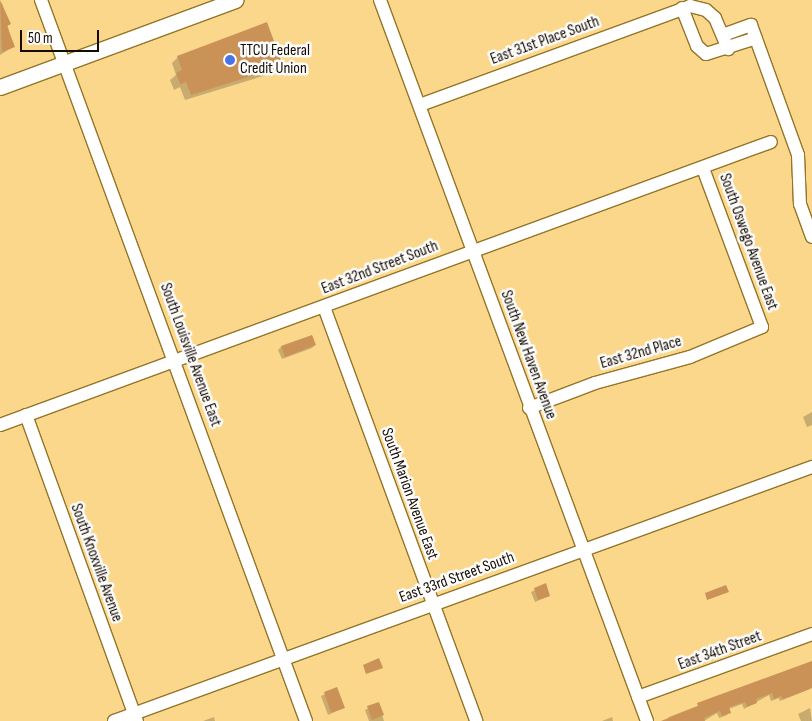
<!DOCTYPE html>
<html>
<head>
<meta charset="utf-8">
<style>
  body { margin:0 }
  #map { position:relative; width:812px; height:721px; overflow:hidden; background:#fad78b; font-family:"Sofia Sans Condensed",sans-serif }
  div>[style] { position:absolute }
  .shadow>* { inset:0; background:#0003 }
  .building>* { inset:0; background:#cb9257 }
  .roads { filter:drop-shadow(1px 0 #957526) drop-shadow(-1px 0 #957526) drop-shadow(0 1px #957526) drop-shadow(0 -1px #957526) }
  .minor>* { height:12px; margin:-6px; padding:0 6px; transform-origin:6px; border-radius:6px; background:#fff }
  .major>* { height:15px; margin:-7.5px; padding:0 7.5px; transform-origin:7.5px; border-radius:7.5px; background:#fff }
  .dots>* { width:14px; height:14px; translate:-50% -50%; box-sizing:border-box; border:2px solid #fdfdfd; border-radius:50% }
  span { translate:-50% -50%; white-space:nowrap; text-align:center; line-height:1.15; -webkit-text-stroke:5px #fdfdfd; paint-order:stroke }
  .street-label { font-size:16px; color:#150b00 }
  .poi-label { font-size:16px; color:#150b00 }
  .left { translate:0 -50%; text-align:left }
  .scale { position:absolute; left:20px; top:30px; width:79px; height:22px; box-sizing:border-box; border:2px solid #150b00; border-top:0; padding-left:6px; font-size:15px; line-height:18px; white-space:nowrap; color:#150b00; -webkit-text-stroke:4px #fdfdfd; paint-order:stroke }
</style>
</head>
<body>
<div id="map">
  <div class="shadow">
    <i style="clip-path:polygon(2px 3px,13px 47px,0 55px,0 4px)"></i>
    <i style="clip-path:polygon(178px 57px,282px 65px,276px 72px,185px 100px,180px 87px,174px 90px,170px 80px,176px 75px,172px 63px)"></i>
    <i style="clip-path:polygon(312px 336px,315px 345px,312px 348px,282px 359px,278px 350px,281px 347px)"></i>
    <i style="clip-path:polygon(812px 412px,812px 425px,807px 427px,803px 417px)"></i>
    <i style="clip-path:polygon(545px 585px,549px 596px,535px 602px,531px 592px)"></i>
    <i style="clip-path:polygon(812px 661px,810px 689px,780px 701px,779px 698px,771px 701px,769px 695px,744px 709px,742px 704px,729px 709px,727px 715px,719px 718px,717px 713px,704px 721px,666px 721px,669px 717px)"></i>
    <i style="clip-path:polygon(336px 689px,343px 708px,328px 715px,321px 696px)"></i>
    <i style="clip-path:polygon(378px 703px,384px 721px,369px 721px,365px 710px)"></i>
    <i style="clip-path:polygon(810px 708px,812px 721px,801px 721px,798px 714px)"></i>
    <i style="clip-path:polygon(214px 717px,215px 721px,203px 721px)"></i>
    <i style="clip-path:polygon(612px 717px,613px 721px,602px 721px)"></i>
  </div>
  <div class="building">
    <i style="clip-path:polygon(0 0,11px 24px,7px 26px,15px 47px,2px 52px)"></i>
    <i style="clip-path:polygon(267px 22px,283px 66px,191px 95px,186px 82px,180px 84px,176px 73px,182px 70px,177px 56px)"></i>
    <i style="clip-path:polygon(312px 335px,316px 345px,285px 357px,281px 346px)"></i>
    <i style="clip-path:polygon(546px 583px,550px 596px,538px 600px,534px 588px)"></i>
    <i style="clip-path:polygon(726px 585px,729px 592px,707px 600px,705px 593px)"></i>
    <i style="clip-path:polygon(379px 658px,383px 668px,366px 674px,363px 665px)"></i>
    <i style="clip-path:polygon(812px 661px,812px 688px,797px 694px,783px 699px,781px 696px,774px 699px,772px 693px,756px 699px,757px 703px,747px 707px,745px 702px,729px 707px,731px 713px,722px 716px,720px 711px,704px 718px,705px 721px,661px 721px,698px 706px,697px 703px)"></i>
    <i style="clip-path:polygon(337px 687px,345px 708px,331px 713px,324px 692px)"></i>
    <i style="clip-path:polygon(379px 702px,384px 715px,372px 720px,367px 706px)"></i>
  </div>
  <div class="roads">
    <div class="minor">
      <i style="left:41px;top:0;width:768px;rotate:69.82deg"></i>
      <i style="left:380px;top:0;width:769px;rotate:69.68deg"></i>
      <i style="left:682px;top:8px;width:41px;rotate:68.5deg"></i>
      <i style="left:697px;top:46px;width:12px;rotate:42deg"></i>
      <i style="left:706px;top:54px;width:52px;rotate:-17.7deg"></i>
      <i style="left:723px;top:35px;width:30px;rotate:-20deg"></i>
      <i style="left:751px;top:25px;width:138px;rotate:70.1deg"></i>
      <i style="left:798px;top:155px;width:49px;rotate:87.7deg"></i>
      <i style="left:800px;top:204px;width:35px;rotate:70deg"></i>
      <i style="left:420px;top:105px;width:288px;rotate:-20.1deg"></i>
      <i style="left:690px;top:6px;width:16px;rotate:14deg"></i>
      <i style="left:706px;top:10px;width:12px;rotate:42deg"></i>
      <i style="left:715px;top:18px;width:34px;rotate:67deg"></i>
      <i style="left:324px;top:307px;width:441px;rotate:69.8deg"></i>
      <i style="left:529px;top:408px;width:71px;rotate:-20.7deg"></i>
      <i style="left:595px;top:383px;width:98px;rotate:-15.3deg"></i>
      <i style="left:690px;top:357px;width:78px;rotate:-22.6deg"></i>
      <i style="left:762px;top:327px;width:170px;rotate:-110.4deg"></i>
      <i style="left:26px;top:415px;width:326px;rotate:70.1deg"></i>
      <i style="left:0;top:425px;width:821px;rotate:-20.16deg"></i>
      <i style="left:638px;top:697px;width:185px;rotate:-19.9deg"></i>
      <i style="left:114px;top:721px;width:743px;rotate:-20deg"></i>
    </div>
    <div class="major">
      <i style="left:0;top:87px;width:251px;rotate:-20.3deg"></i>
    </div>
  </div>
  <div class="dots">
    <i style="left:230px;top:60px;background:#4973e5"></i>
  </div>
  <div class="street-label">
    <span style="left:545px;top:41px;rotate:-20deg">East 31st Place South</span>
    <span style="left:748px;top:242px;rotate:70deg">South Oswego Avenue East</span>
    <span style="left:380px;top:268px;rotate:-21deg">East 32nd Street South</span>
    <span style="left:641px;top:353px;rotate:-16deg">East 32nd Place</span>
    <span style="left:190px;top:355px;rotate:70deg">South Louisville Avenue East</span>
    <span style="left:528px;top:355px;rotate:70deg">South New Haven Avenue</span>
    <span style="left:409px;top:494px;rotate:70deg">South Marion Avenue East</span>
    <span style="left:96px;top:563px;rotate:70deg">South Knoxville Avenue</span>
    <span style="left:457px;top:578px;rotate:-20deg">East 33rd Street South</span>
    <span style="left:720px;top:651px;rotate:-20deg">East 34th Street</span>
  </div>
  <div class="poi-label">
    <span class="left" style="left:240px;top:60px">TTCU Federal<br>Credit Union</span>
  </div>
  <div class="scale">50 m</div>
</div>
</body>
</html>
